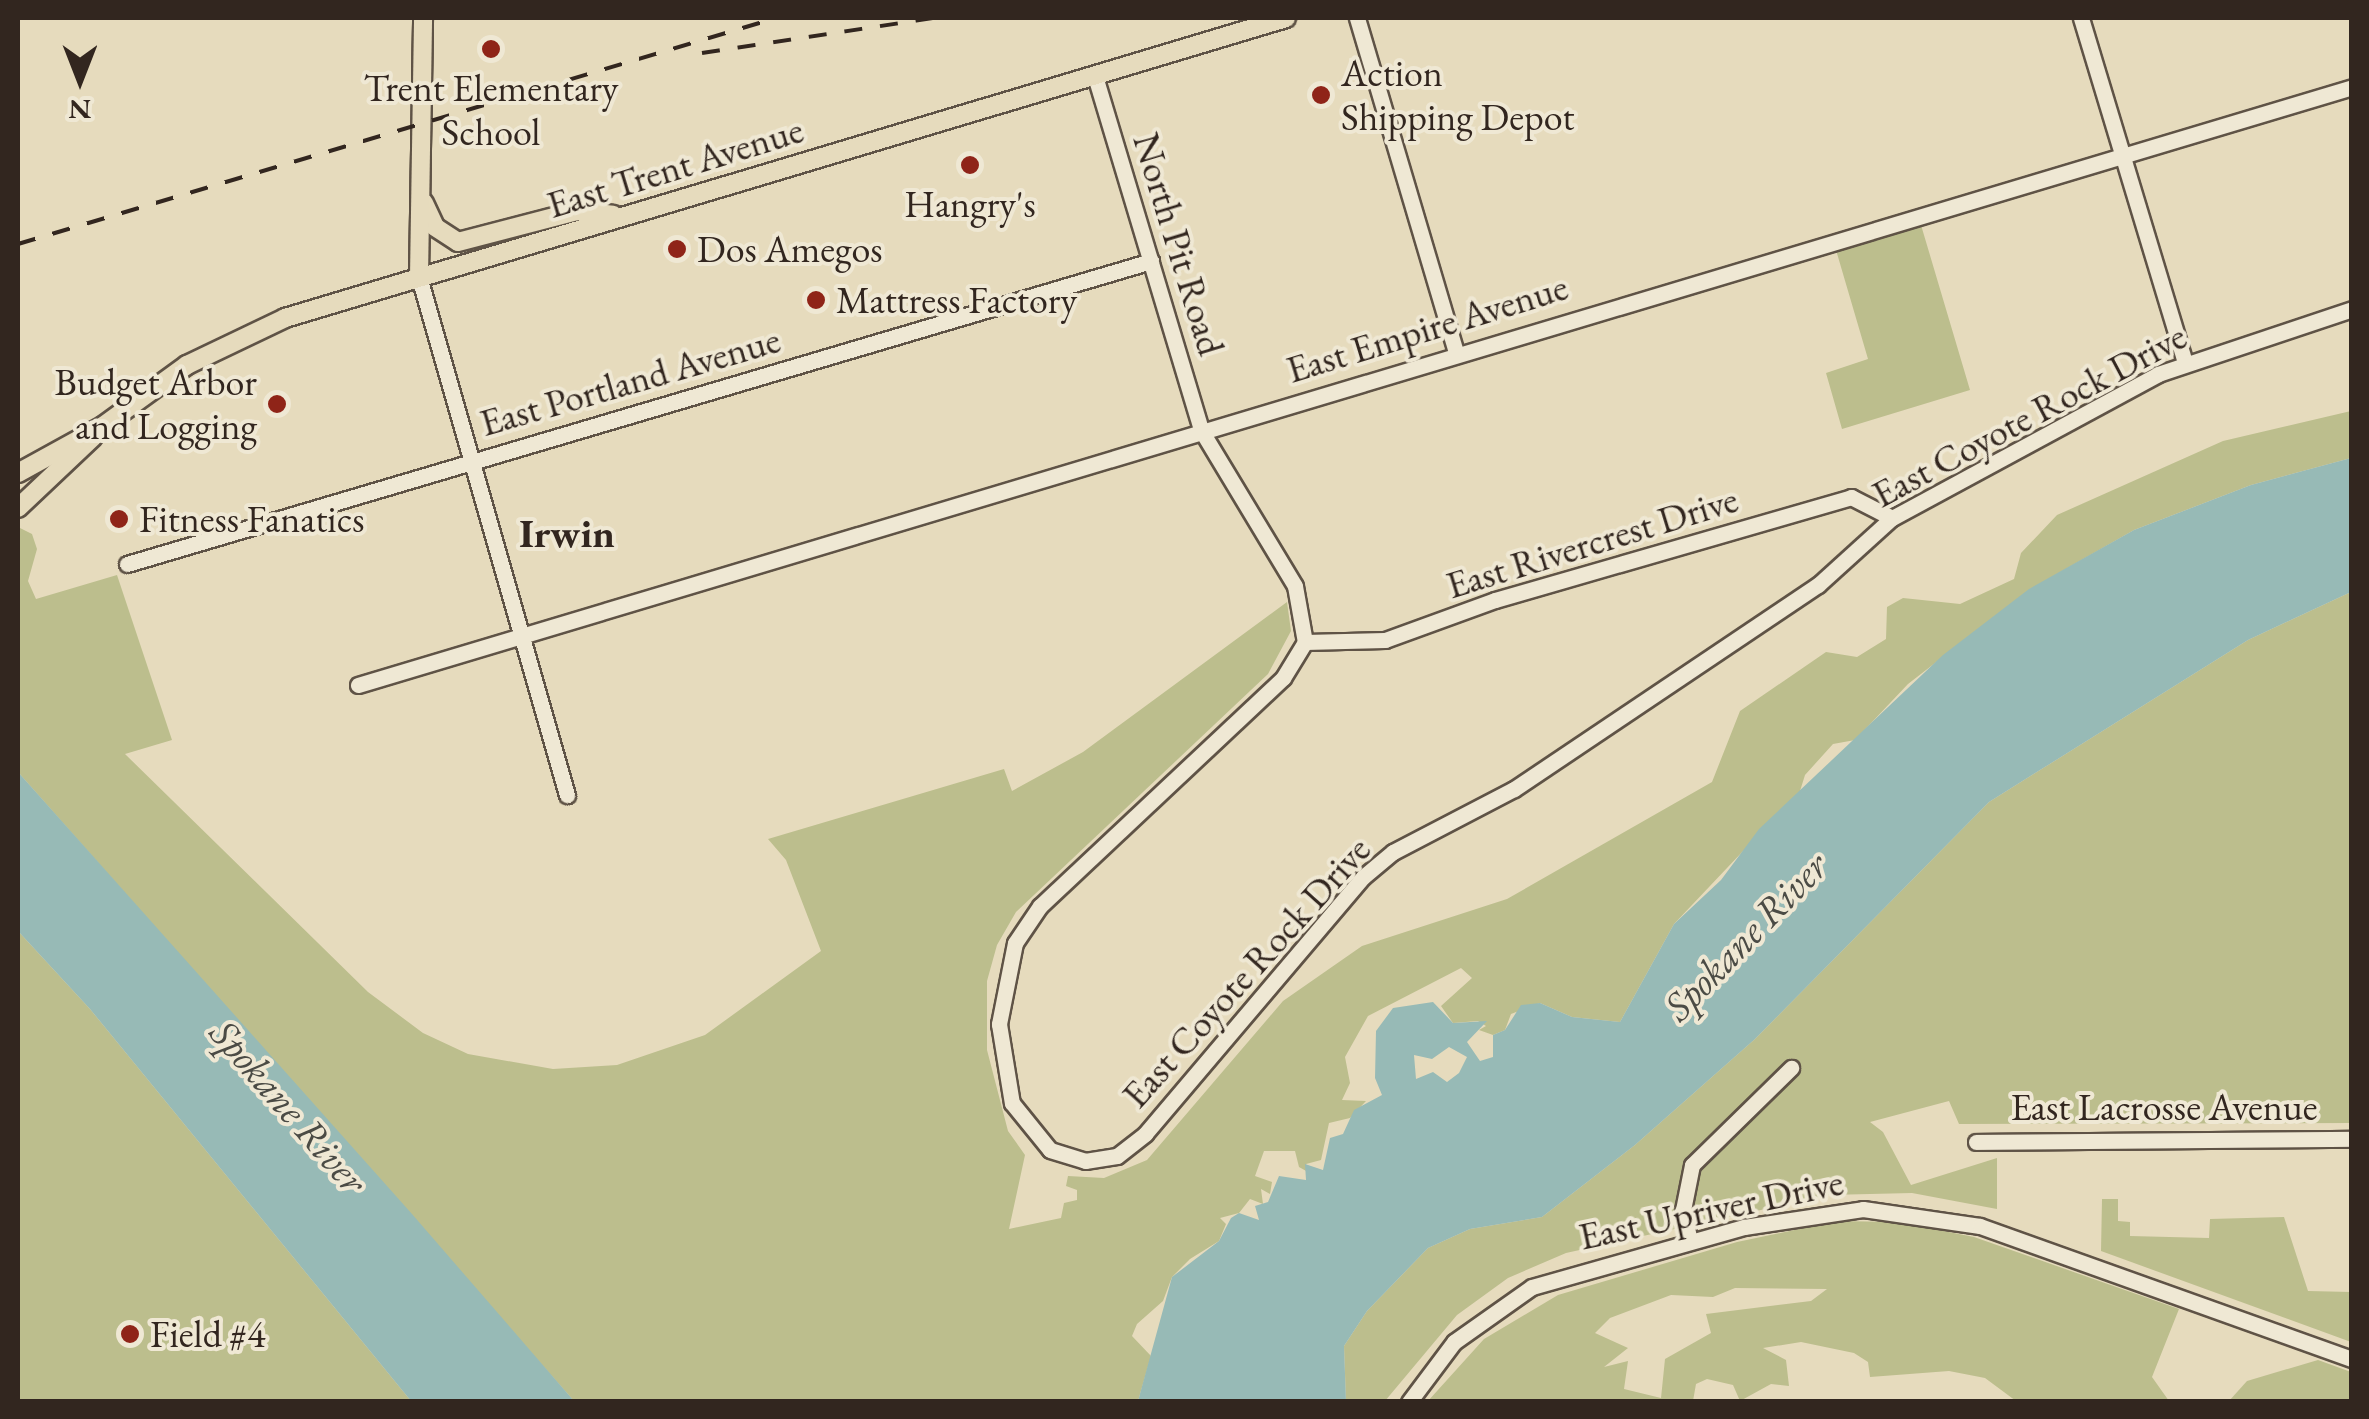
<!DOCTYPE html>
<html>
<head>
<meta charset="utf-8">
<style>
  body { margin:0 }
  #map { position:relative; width:2369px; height:1419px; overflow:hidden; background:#e6dbbd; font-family:"EB Garamond",serif }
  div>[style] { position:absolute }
  .green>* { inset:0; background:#bcbe8d }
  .water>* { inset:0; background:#97bab6 }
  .roads { filter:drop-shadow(2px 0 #5f5346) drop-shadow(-2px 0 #5f5346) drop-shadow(0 2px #5f5346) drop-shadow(0 -2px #5f5346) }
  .minor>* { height:15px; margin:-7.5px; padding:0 7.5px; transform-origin:7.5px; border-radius:7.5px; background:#efe8d4 }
  .major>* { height:18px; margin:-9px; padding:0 9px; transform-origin:9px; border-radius:9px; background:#e6dbbd }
  .rail>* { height:4px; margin-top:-2px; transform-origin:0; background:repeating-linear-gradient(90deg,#32261f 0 18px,transparent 0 36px) }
  .dots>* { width:28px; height:28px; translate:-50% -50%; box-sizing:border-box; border:5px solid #efe8d4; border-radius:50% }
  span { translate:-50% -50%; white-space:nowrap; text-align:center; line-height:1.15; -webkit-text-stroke:8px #efe8d4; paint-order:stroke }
  .poi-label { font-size:38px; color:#32261f }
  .left { translate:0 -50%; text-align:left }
  .right { translate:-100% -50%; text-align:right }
  .street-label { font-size:38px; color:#32261f }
  .neighbourhood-label { font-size:40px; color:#32261f; font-weight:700 }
  .water-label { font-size:40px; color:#4b4b45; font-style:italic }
  .frame { position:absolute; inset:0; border:20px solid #32261f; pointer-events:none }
  .north { position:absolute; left:30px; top:30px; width:100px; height:100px; -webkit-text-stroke:8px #efe8d4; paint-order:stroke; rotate:180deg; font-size:28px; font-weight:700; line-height:40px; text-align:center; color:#32261f }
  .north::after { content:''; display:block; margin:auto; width:35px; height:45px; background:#32261f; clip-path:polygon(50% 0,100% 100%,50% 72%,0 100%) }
</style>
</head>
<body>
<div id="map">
  <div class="green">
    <i style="clip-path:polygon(1921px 225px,1970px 390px,1842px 429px,1826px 373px,1868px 359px,1836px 250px)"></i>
    <i style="clip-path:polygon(2351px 411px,2351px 458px,2251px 485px,2134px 530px,2029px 590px,1908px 684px,1855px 740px,1833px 744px,1805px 775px,1800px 791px,1674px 924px,1620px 1022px,1572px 1017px,1540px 1003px,1511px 1014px,1505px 1030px,1493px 1035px,1479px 1030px,1486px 1026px,1478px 1021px,1453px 1023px,1441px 1006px,1472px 978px,1461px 968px,1368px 1016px,1345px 1057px,1350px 1083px,1342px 1100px,1366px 1101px,1350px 1118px,1329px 1123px,1321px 1160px,1306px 1164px,1308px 1172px,1299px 1167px,1295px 1151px,1264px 1151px,1255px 1176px,1272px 1182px,1270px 1194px,1261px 1189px,1263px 1204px,1250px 1199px,1239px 1213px,1220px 1218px,1226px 1224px,1219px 1241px,1190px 1259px,1172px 1277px,1163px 1301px,1137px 1324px,1132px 1336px,1151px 1356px,1138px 1401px,574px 1401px,18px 772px,18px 527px,32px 534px,37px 549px,28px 581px,36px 599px,117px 575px,172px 740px,125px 754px,368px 992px,423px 1033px,468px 1054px,553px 1069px,617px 1065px,705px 1035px,821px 951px,786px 860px,768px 839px,1004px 769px,1012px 791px,1083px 752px,1287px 602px,1291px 631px,1268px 674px,1016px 912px,997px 945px,987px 981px,987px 1050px,1008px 1131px,1025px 1155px,1009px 1229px,1061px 1218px,1064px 1203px,1077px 1200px,1077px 1190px,1066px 1186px,1068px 1176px,1104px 1178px,1147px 1160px,1283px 1001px,1362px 946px,1507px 899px,1712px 782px,1740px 711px,1826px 652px,1857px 657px,1886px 639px,1887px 607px,1903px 598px,1960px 604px,2014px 579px,2021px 553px,2057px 515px,2223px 441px)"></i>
    <i style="clip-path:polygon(2351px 592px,2351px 1123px,1959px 1124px,1949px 1101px,1870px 1122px,1883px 1132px,1911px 1185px,1997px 1158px,1997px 1209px,1912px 1193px,1828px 1195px,1566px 1253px,1508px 1278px,1457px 1315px,1385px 1401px,1346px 1401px,1344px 1346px,1367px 1311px,1428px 1248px,1470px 1229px,1542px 1217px,1635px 1145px,1755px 1039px,1989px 802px,2248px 640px)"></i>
    <i style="clip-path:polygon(18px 931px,90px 1009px,411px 1401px,18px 1401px)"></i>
    <i style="clip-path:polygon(2102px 1199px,2118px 1199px,2118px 1221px,2130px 1222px,2130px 1236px,2209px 1238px,2210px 1219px,2284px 1217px,2308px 1291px,2351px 1292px,2351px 1342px,2101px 1251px)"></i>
    <i style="clip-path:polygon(evenodd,1837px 1221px,1898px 1222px,1974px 1237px,2179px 1309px,2152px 1377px,2169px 1401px,2016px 1401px,1985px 1378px,1949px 1371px,1870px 1377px,1868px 1362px,1854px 1353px,1801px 1342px,1763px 1348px,1786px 1360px,1789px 1386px,1771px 1384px,1740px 1401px,1733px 1385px,1707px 1379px,1696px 1384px,1693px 1401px,1428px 1401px,1484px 1339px,1558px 1295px,1737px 1242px,1837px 1221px,1735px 1288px,1827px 1289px,1811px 1301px,1706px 1314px,1711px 1333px,1665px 1359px,1661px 1398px,1624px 1389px,1628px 1361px,1604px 1367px,1628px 1348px,1595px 1333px,1610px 1318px,1671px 1295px,1713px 1297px,1735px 1288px)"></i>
    <i style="clip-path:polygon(2318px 1360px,2351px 1372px,2351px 1401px,2229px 1401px,2247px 1381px)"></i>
  </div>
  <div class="water">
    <i style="clip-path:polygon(evenodd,2351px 458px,2351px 592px,2248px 640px,1989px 802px,1755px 1039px,1635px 1145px,1542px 1217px,1470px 1229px,1428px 1248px,1367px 1311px,1344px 1346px,1346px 1401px,1138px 1401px,1172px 1277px,1219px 1241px,1231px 1218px,1239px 1213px,1259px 1220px,1255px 1206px,1268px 1202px,1279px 1176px,1306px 1180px,1305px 1164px,1323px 1170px,1330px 1138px,1343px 1134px,1354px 1110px,1382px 1095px,1375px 1078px,1376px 1031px,1393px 1008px,1433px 1002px,1453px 1023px,1487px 1021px,1467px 1042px,1480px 1061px,1493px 1057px,1493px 1035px,1505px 1030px,1521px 1005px,1540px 1003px,1572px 1017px,1620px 1022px,1674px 924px,1721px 880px,1759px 829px,1943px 655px,2029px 589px,2134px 530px,2251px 485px,2351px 458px,1449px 1047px,1467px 1057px,1459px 1073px,1447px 1082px,1433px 1072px,1416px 1079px,1414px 1055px,1432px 1059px,1449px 1047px)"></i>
    <i style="clip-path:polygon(18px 772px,412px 1214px,574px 1401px,411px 1401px,90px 1009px,18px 931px)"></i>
  </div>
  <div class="roads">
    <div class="minor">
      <i style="left:1357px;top:18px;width:349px;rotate:73.5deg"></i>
      <i style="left:2081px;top:18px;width:360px;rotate:73.2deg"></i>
      <i style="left:1095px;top:76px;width:370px;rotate:73.3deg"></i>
      <i style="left:1201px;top:430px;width:182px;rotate:58.9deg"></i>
      <i style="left:1295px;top:586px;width:57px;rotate:79.9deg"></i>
      <i style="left:1305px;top:642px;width:42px;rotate:121.4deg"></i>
      <i style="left:1283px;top:678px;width:333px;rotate:136.8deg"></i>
      <i style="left:1040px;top:906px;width:45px;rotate:124deg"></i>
      <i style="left:1015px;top:943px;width:83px;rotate:101.2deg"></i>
      <i style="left:999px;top:1024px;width:80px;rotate:80.7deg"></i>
      <i style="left:1012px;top:1103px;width:60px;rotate:51deg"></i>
      <i style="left:1050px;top:1150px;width:37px;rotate:17deg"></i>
      <i style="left:1085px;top:1161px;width:32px;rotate:-9deg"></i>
      <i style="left:1117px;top:1156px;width:36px;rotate:-38deg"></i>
      <i style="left:1145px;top:1134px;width:337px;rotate:-49.7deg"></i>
      <i style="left:1363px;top:877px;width:39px;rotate:-40deg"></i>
      <i style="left:1393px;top:852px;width:136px;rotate:-27.5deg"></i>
      <i style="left:1514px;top:789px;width:366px;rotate:-33.9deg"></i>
      <i style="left:1818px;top:585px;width:100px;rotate:-42.2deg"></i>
      <i style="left:1892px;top:518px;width:302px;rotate:-28.4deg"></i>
      <i style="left:2158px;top:374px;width:205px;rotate:-18.5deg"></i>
      <i style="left:419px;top:277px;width:539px;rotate:74.05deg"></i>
      <i style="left:127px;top:564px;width:1068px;rotate:-16.48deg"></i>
      <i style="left:1305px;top:642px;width:80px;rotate:-1.4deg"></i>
      <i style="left:1385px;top:640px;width:117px;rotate:-20deg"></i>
      <i style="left:1495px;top:600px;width:371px;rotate:-16.1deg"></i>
      <i style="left:1851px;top:497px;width:46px;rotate:27.1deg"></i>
      <i style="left:358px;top:685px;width:2082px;rotate:-16.69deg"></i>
      <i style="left:1976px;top:1142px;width:376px;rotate:-0.5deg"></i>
      <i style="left:1690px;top:1241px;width:32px;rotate:-103deg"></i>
      <i style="left:1683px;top:1210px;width:46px;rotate:-78.7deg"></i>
      <i style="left:1692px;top:1165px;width:139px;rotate:-44.4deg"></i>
      <i style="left:1409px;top:1402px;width:75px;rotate:-53.1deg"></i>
      <i style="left:1454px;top:1342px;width:95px;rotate:-35.2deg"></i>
      <i style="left:1532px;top:1287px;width:220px;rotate:-15.8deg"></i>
      <i style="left:1744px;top:1227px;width:120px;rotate:-8.6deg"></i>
      <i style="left:1863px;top:1209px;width:118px;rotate:8.3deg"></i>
      <i style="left:1980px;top:1226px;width:395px;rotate:19.7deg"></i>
    </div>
    <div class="major">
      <i style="left:424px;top:203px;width:26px;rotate:65deg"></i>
      <i style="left:435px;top:227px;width:27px;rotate:33deg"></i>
      <i style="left:458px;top:242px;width:123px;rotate:-14.6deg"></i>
      <i style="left:577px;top:211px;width:36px;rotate:6deg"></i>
      <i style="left:419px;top:277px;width:259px;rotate:-89.1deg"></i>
      <i style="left:18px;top:473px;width:97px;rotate:-28.9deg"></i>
      <i style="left:103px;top:426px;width:104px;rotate:-36deg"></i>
      <i style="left:187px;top:365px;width:109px;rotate:-25.6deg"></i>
      <i style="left:285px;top:318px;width:1045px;rotate:-16.68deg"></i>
      <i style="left:18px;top:508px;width:103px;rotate:-43.4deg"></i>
    </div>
  </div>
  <div class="rail">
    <i style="left:702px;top:53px;width:235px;rotate:-8.6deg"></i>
    <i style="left:18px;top:244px;width:791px;rotate:-16.6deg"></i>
  </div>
  <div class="dots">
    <i style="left:491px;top:49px;background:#8f2418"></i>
    <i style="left:1321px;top:95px;background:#8f2418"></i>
    <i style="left:970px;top:165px;background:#8f2418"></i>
    <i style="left:677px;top:249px;background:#8f2418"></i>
    <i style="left:816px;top:300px;background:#8f2418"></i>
    <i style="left:277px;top:404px;background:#8f2418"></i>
    <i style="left:119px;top:519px;background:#8f2418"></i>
    <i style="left:130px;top:1334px;background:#8f2418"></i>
  </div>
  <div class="poi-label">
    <span class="left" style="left:1341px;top:95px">Action<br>Shipping Depot</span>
    <span style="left:491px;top:110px">Trent Elementary<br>School</span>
    <span style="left:970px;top:204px">Hangry's</span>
    <span class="left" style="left:697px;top:249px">Dos Amegos</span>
    <span class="left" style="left:836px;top:300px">Mattress Factory</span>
    <span class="right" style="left:257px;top:404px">Budget Arbor<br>and Logging</span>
    <span class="left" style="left:139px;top:519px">Fitness Fanatics</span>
    <span class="left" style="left:150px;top:1334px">Field #4</span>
  </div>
  <div class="street-label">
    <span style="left:675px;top:167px;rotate:-17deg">East Trent Avenue</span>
    <span style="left:1179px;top:244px;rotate:73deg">North Pit Road</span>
    <span style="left:1427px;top:328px;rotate:-17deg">East Empire Avenue</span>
    <span style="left:630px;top:381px;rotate:-16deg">East Portland Avenue</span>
    <span style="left:2029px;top:415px;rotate:-28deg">East Coyote Rock Drive</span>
    <span style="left:1592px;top:542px;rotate:-17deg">East Rivercrest Drive</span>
    <span style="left:1246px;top:972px;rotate:-48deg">East Coyote Rock Drive</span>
    <span style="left:2164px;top:1107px">East Lacrosse Avenue</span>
    <span style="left:1711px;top:1209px;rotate:-12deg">East Upriver Drive</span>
  </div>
  <div class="neighbourhood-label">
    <span style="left:567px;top:533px">Irwin</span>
  </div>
  <div class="water-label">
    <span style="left:1745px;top:936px;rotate:-46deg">Spokane River</span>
    <span style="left:289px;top:1106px;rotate:49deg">Spokane River</span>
  </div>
  <div class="frame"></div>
  <div class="north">N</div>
</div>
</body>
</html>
